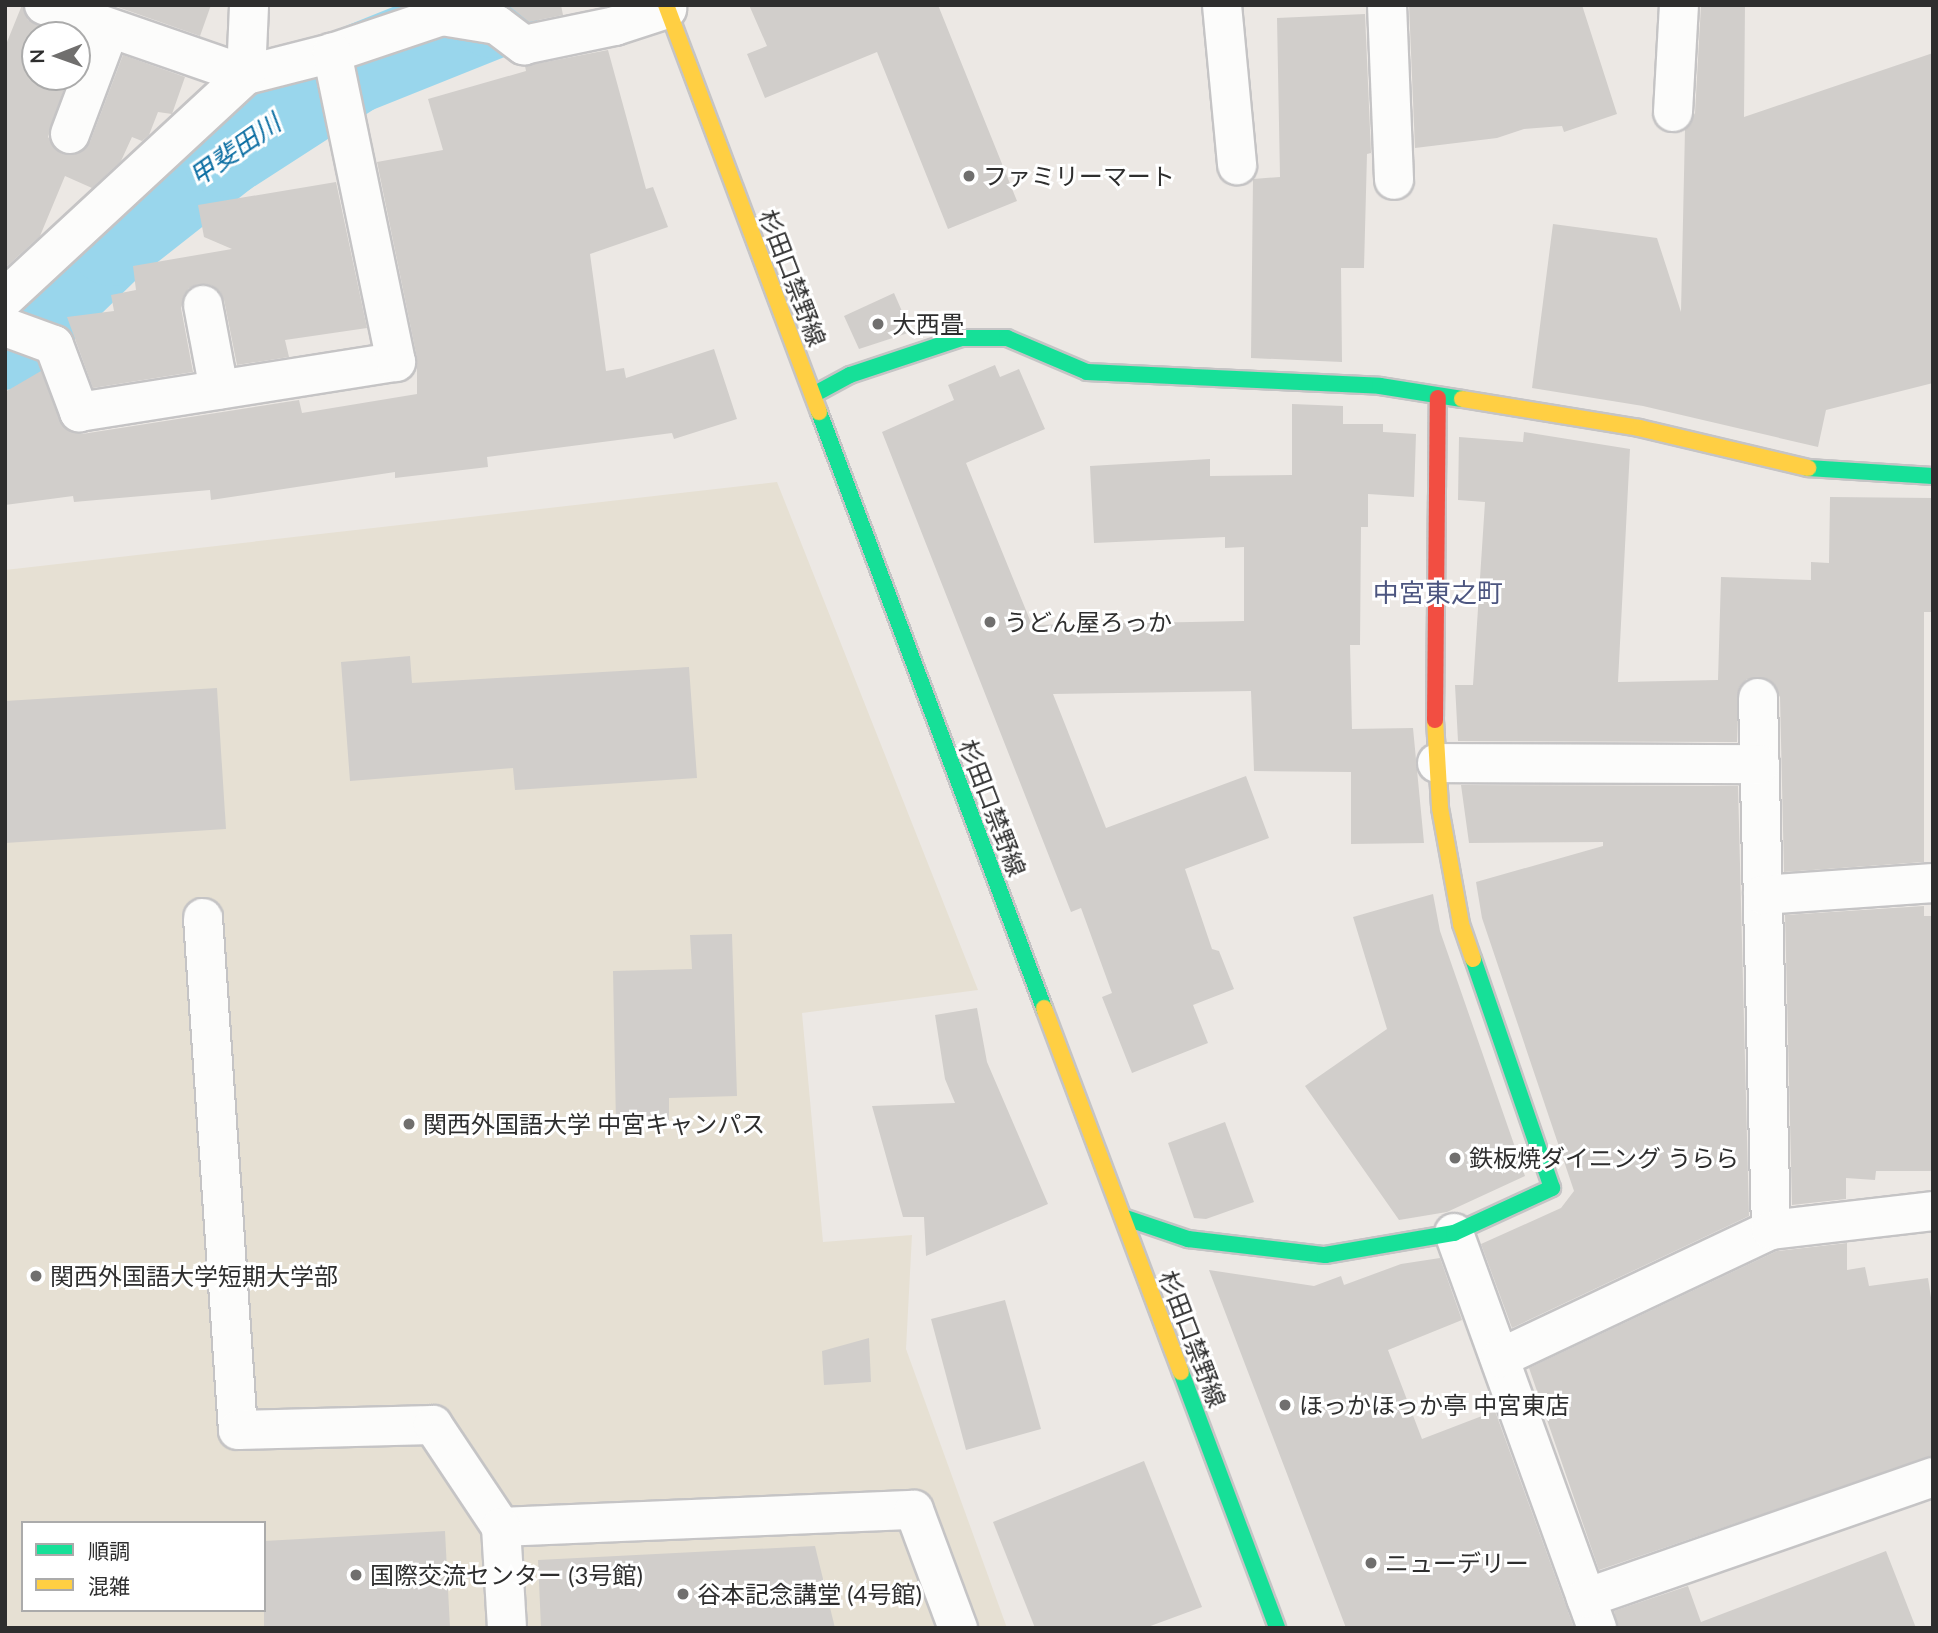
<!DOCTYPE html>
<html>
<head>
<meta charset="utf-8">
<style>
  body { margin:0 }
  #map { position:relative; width:1938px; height:1633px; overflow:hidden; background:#ece8e4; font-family:Lato,"Noto Sans JP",sans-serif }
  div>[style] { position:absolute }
  .education>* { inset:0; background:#e6e0d3 }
  .river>* { height:88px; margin:-44px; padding:0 44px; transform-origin:44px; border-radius:44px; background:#99d6ec }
  .building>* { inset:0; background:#d1cecb }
  .roads { filter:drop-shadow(2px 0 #c5c4c5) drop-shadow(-2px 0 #c5c4c5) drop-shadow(0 2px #c5c4c5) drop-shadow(0 -2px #c5c4c5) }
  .street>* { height:38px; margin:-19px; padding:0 19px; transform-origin:19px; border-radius:19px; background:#fcfcfb }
  .fast>* { height:16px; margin:-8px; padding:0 8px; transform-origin:8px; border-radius:8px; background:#16e098 }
  .slow>* { height:16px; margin:-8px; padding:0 8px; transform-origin:8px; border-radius:8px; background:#ffcf43 }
  .jam>* { height:16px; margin:-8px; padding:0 8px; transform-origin:8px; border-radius:8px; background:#f24e42 }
  .dots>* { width:19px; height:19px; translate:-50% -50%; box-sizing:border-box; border:4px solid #fff; border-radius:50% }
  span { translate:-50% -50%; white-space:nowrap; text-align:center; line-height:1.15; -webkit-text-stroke:6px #fff; paint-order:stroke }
  .poi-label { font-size:24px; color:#2e2e2e }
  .left { translate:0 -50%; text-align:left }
  .street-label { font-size:24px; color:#2e2e2e }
  .water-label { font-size:26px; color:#0d6fa3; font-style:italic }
  .neighbourhood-label { font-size:26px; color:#4d5680 }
  .frame { position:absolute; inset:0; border:7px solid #2e2e2e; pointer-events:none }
  .legend { position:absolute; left:21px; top:1521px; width:245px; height:91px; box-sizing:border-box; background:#fff; border:2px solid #ababab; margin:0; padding:9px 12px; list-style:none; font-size:21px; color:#2e2e2e }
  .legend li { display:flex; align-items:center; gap:14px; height:35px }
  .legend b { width:35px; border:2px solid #ababab }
  .north { position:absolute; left:21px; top:21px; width:70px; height:70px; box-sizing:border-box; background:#fff; border:2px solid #ababab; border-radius:50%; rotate:269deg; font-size:19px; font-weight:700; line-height:28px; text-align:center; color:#2e2e2e }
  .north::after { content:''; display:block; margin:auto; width:24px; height:32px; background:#706f6e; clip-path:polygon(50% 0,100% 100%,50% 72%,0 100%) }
</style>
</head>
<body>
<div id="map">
  <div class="education">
    <i style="clip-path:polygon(evenodd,777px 482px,978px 990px,802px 1013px,823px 1242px,912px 1235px,906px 1349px,1007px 1628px,5px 1628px,5px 570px,777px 482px,23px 1523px,264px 1523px,264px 1610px,23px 1610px,23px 1523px)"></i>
  </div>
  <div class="river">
    <i style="left:5px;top:346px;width:149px;rotate:-44.2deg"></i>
    <i style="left:112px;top:242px;width:144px;rotate:-38.2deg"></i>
    <i style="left:225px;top:153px;width:153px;rotate:-32.8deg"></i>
    <i style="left:354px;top:70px;width:150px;rotate:-21.9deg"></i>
    <i style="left:493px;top:14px;width:9px;rotate:-72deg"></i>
  </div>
  <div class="building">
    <i style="clip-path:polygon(22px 5px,28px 20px,64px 35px,35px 35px,35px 77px,68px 77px,48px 137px,62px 154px,74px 155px,90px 142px,123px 55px,185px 77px,172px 114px,158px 112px,149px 135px,142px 141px,132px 137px,121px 161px,92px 188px,65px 176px,40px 236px,5px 268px,5px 47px)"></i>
    <i style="clip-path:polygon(112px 5px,211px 5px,200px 36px)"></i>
    <i style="clip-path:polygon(508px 5px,561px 5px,563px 15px,529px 22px)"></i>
    <i style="clip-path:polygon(749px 5px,938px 5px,1017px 201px,948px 229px,877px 52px,765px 98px,747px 54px,767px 46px)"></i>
    <i style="clip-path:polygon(1409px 5px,1582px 5px,1617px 114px,1564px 132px,1562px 126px,1524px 129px,1497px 138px,1415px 148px)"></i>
    <i style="clip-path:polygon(1701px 5px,1745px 5px,1744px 117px,1933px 53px,1933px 383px,1826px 410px,1818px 447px,1643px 406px,1532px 388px,1553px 224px,1657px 238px,1681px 312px,1685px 129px,1695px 113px)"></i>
    <i style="clip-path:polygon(1365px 14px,1371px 153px,1367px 154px,1364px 268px,1341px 268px,1342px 362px,1251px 358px,1253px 179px,1280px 177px,1277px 18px)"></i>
    <i style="clip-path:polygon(608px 50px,646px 189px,653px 187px,668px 227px,590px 254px,606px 371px,624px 368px,626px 378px,714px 349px,737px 419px,674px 439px,672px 433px,487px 457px,488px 467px,395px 478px,395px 472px,211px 500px,210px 490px,74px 502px,73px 496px,5px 505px,5px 392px,41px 371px,64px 427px,82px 434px,299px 400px,302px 413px,417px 394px,417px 358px,377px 162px,443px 150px,428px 99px,526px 71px,525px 66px)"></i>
    <i style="clip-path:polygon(336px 182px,367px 328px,285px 340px,289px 357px,237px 365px,224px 300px,211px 285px,198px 284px,188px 289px,181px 308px,193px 372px,93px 388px,67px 317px,114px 311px,111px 295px,136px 290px,133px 266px,232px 249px,204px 237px,198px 205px)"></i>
    <i style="clip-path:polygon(894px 293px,911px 332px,859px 349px,844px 316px)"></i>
    <i style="clip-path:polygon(995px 365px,1000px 377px,1019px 369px,1045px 429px,966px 463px,1032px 625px,1244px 621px,1244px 547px,1225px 548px,1225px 537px,1094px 543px,1090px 466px,1210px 459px,1210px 476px,1292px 475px,1292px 404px,1343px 406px,1343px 424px,1383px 424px,1383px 432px,1416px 434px,1414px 497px,1368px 494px,1368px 527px,1361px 527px,1360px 645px,1350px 645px,1352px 729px,1413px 728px,1424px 843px,1351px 844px,1351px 772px,1254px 771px,1251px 691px,1053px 694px,1106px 828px,1246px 776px,1269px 838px,1185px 869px,1212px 949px,1219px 951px,1234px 989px,1193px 1005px,1208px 1043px,1132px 1073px,1102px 997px,1112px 993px,1081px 908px,1071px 912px,882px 432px,954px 400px,948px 385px)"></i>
    <i style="clip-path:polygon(1524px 432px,1630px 449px,1618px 682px,1718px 680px,1721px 577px,1811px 580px,1811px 562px,1829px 563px,1830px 497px,1933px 498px,1933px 612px,1924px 612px,1924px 862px,1784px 872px,1780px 697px,1768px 679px,1747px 679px,1739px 688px,1737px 742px,1458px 741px,1455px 685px,1473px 685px,1485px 502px,1458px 500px,1459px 437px,1523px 442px)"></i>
    <i style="clip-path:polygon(410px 656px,412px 683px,689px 667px,697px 778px,515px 790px,513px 768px,350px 781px,341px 662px)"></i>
    <i style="clip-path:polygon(217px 688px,226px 829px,5px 843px,5px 701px)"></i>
    <i style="clip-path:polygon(1461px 785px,1738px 786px,1749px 1216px,1512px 1328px,1481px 1244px,1561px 1208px,1574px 1191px,1482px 918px,1476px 882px,1603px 846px,1603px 842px,1469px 843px)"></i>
    <i style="clip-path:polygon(1433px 894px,1440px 931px,1525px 1176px,1447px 1212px,1399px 1220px,1305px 1086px,1387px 1029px,1353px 917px)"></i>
    <i style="clip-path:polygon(1924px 906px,1924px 916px,1933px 916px,1933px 1171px,1876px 1171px,1875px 1180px,1846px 1178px,1846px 1199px,1792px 1205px,1785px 915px)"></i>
    <i style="clip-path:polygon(732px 934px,737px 1096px,669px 1098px,669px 1123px,616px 1125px,613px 971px,692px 969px,690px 935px)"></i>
    <i style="clip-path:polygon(977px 1008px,987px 1062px,1048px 1204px,926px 1256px,924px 1217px,903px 1217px,872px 1106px,955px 1103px,945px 1079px,935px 1015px)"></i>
    <i style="clip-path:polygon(1225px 1122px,1254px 1202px,1206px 1219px,1194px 1218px,1168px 1143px)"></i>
    <i style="clip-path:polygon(1847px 1243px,1847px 1270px,1865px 1267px,1869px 1286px,1928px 1278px,1933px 1311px,1933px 1456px,1599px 1570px,1529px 1368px,1777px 1251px)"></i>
    <i style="clip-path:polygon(1440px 1258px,1462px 1320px,1388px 1350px,1422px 1439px,1495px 1411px,1574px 1628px,1346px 1628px,1209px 1270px,1314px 1286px,1341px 1276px,1344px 1285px,1401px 1264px)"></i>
    <i style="clip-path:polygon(1005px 1300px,1041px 1429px,966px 1450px,931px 1319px)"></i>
    <i style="clip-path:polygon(869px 1338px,871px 1382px,824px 1385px,822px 1351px)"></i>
    <i style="clip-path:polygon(1144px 1461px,1202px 1607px,1145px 1628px,1035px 1628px,993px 1522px)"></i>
    <i style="clip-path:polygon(445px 1531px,450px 1628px,264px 1628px,264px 1541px)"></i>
    <i style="clip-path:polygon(815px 1546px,835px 1628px,541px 1628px,538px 1560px)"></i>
    <i style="clip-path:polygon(1886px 1551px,1916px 1628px,1618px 1628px,1614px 1611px,1688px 1586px,1701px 1622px)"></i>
  </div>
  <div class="roads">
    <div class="street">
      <i style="left:44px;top:5px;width:214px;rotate:19.1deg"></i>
      <i style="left:246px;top:75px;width:89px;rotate:-14.3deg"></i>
      <i style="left:332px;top:53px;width:116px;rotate:-18.6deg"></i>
      <i style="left:442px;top:16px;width:56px;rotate:9.3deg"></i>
      <i style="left:497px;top:25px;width:34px;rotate:37deg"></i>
      <i style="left:524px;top:45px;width:93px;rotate:-11.8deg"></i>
      <i style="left:615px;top:26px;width:55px;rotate:-18.1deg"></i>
      <i style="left:1222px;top:5px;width:161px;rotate:84.6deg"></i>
      <i style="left:1387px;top:5px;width:175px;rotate:87.7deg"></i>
      <i style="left:1673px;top:112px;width:107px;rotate:-86.8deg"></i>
      <i style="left:70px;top:134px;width:111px;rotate:-69.4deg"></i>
      <i style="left:5px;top:298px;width:328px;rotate:-42.8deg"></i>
      <i style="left:246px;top:75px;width:70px;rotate:-87.5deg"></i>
      <i style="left:203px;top:305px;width:86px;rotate:79.3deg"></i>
      <i style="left:5px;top:327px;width:52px;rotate:20.2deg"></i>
      <i style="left:54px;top:345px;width:72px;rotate:69.5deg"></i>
      <i style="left:79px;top:412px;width:321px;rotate:-9deg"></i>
      <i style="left:396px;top:362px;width:316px;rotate:-101.7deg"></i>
      <i style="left:1758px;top:698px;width:532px;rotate:88.6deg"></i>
      <i style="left:1437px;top:763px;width:323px;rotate:0.2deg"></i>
      <i style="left:1763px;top:895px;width:170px;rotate:-4deg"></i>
      <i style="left:203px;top:918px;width:513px;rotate:86.09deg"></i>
      <i style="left:238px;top:1430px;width:195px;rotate:-1.5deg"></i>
      <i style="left:433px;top:1425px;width:123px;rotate:56.3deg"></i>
      <i style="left:501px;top:1527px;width:413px;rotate:-2.4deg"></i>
      <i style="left:914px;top:1510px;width:126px;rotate:69.6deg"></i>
      <i style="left:1454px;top:1233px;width:420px;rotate:70.1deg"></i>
      <i style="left:1500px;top:1358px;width:300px;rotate:-25.3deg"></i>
      <i style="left:1771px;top:1230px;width:163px;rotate:-6.7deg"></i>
      <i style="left:501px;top:1527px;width:101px;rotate:86.6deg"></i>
      <i style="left:1586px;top:1598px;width:367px;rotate:-19.2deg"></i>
    </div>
    <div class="fast">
      <i style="left:813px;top:395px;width:42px;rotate:-28.4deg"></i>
      <i style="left:850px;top:375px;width:117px;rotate:-18.4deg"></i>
      <i style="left:961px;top:338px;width:46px"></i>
      <i style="left:1007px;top:338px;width:87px;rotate:23deg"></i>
      <i style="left:1087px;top:372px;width:293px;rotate:2.7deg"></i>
      <i style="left:1380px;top:386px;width:83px;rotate:9deg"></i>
      <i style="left:819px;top:412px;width:637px;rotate:69.32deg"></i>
      <i style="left:1808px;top:468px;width:125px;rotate:3.7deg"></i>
      <i style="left:1123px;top:1217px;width:69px;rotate:18.7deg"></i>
      <i style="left:1188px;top:1239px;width:138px;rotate:6.7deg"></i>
      <i style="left:1325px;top:1255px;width:131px;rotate:-9.7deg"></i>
      <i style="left:1454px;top:1233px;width:108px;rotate:-24.7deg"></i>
      <i style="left:1552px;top:1188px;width:242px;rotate:-109deg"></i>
      <i style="left:1181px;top:1372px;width:273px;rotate:69.4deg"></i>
    </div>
    <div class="slow">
      <i style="left:666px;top:5px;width:435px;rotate:69.4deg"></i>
      <i style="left:1462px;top:399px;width:179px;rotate:9.3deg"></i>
      <i style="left:1639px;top:428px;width:174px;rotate:13.3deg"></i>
      <i style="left:1435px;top:720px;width:88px;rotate:86.7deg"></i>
      <i style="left:1440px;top:808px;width:118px;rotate:79.7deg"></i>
      <i style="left:1461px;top:924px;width:37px;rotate:71deg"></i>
      <i style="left:1044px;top:1008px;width:389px;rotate:69.4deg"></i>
    </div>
    <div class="jam">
      <i style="left:1435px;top:720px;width:322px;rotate:-89.5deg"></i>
    </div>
  </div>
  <div class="dots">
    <i style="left:969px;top:176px;background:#706f6e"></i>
    <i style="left:878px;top:324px;background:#706f6e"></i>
    <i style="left:990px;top:622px;background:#706f6e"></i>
    <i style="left:409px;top:1124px;background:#706f6e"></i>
    <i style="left:1455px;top:1158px;background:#706f6e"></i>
    <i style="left:36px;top:1276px;background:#706f6e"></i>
    <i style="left:1285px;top:1405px;background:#706f6e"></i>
    <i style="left:1371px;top:1563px;background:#706f6e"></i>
    <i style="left:356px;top:1575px;background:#706f6e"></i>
    <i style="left:683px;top:1594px;background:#706f6e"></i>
  </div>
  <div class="poi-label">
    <span class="left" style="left:983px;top:176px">ファミリーマート</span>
    <span class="left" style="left:892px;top:324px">大西畳</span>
    <span class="left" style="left:1004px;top:622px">うどん屋ろっか</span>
    <span class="left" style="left:423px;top:1124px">関西外国語大学 中宮キャンパス</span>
    <span class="left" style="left:1469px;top:1158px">鉄板焼ダイニング うらら</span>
    <span class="left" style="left:50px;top:1276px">関西外国語大学短期大学部</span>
    <span class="left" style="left:1299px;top:1405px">ほっかほっか亭 中宮東店</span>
    <span class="left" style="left:1385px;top:1563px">ニューデリー</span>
    <span class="left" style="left:370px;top:1575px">国際交流センター (3号館)</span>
    <span class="left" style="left:697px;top:1594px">谷本記念講堂 (4号館)</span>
  </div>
  <div class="street-label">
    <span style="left:793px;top:278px;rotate:69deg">杉田口禁野線</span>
    <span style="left:993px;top:808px;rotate:69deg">杉田口禁野線</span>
    <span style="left:1193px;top:1339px;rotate:69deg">杉田口禁野線</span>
  </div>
  <div class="water-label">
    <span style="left:235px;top:150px;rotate:-35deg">甲斐田川</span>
  </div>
  <div class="neighbourhood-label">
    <span style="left:1438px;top:593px">中宮東之町</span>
  </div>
  <div class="frame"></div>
  <ul class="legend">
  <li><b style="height:9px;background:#16e098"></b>順調</li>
  <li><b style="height:9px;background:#ffcf43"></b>混雑</li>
  </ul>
  <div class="north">N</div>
</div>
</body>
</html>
